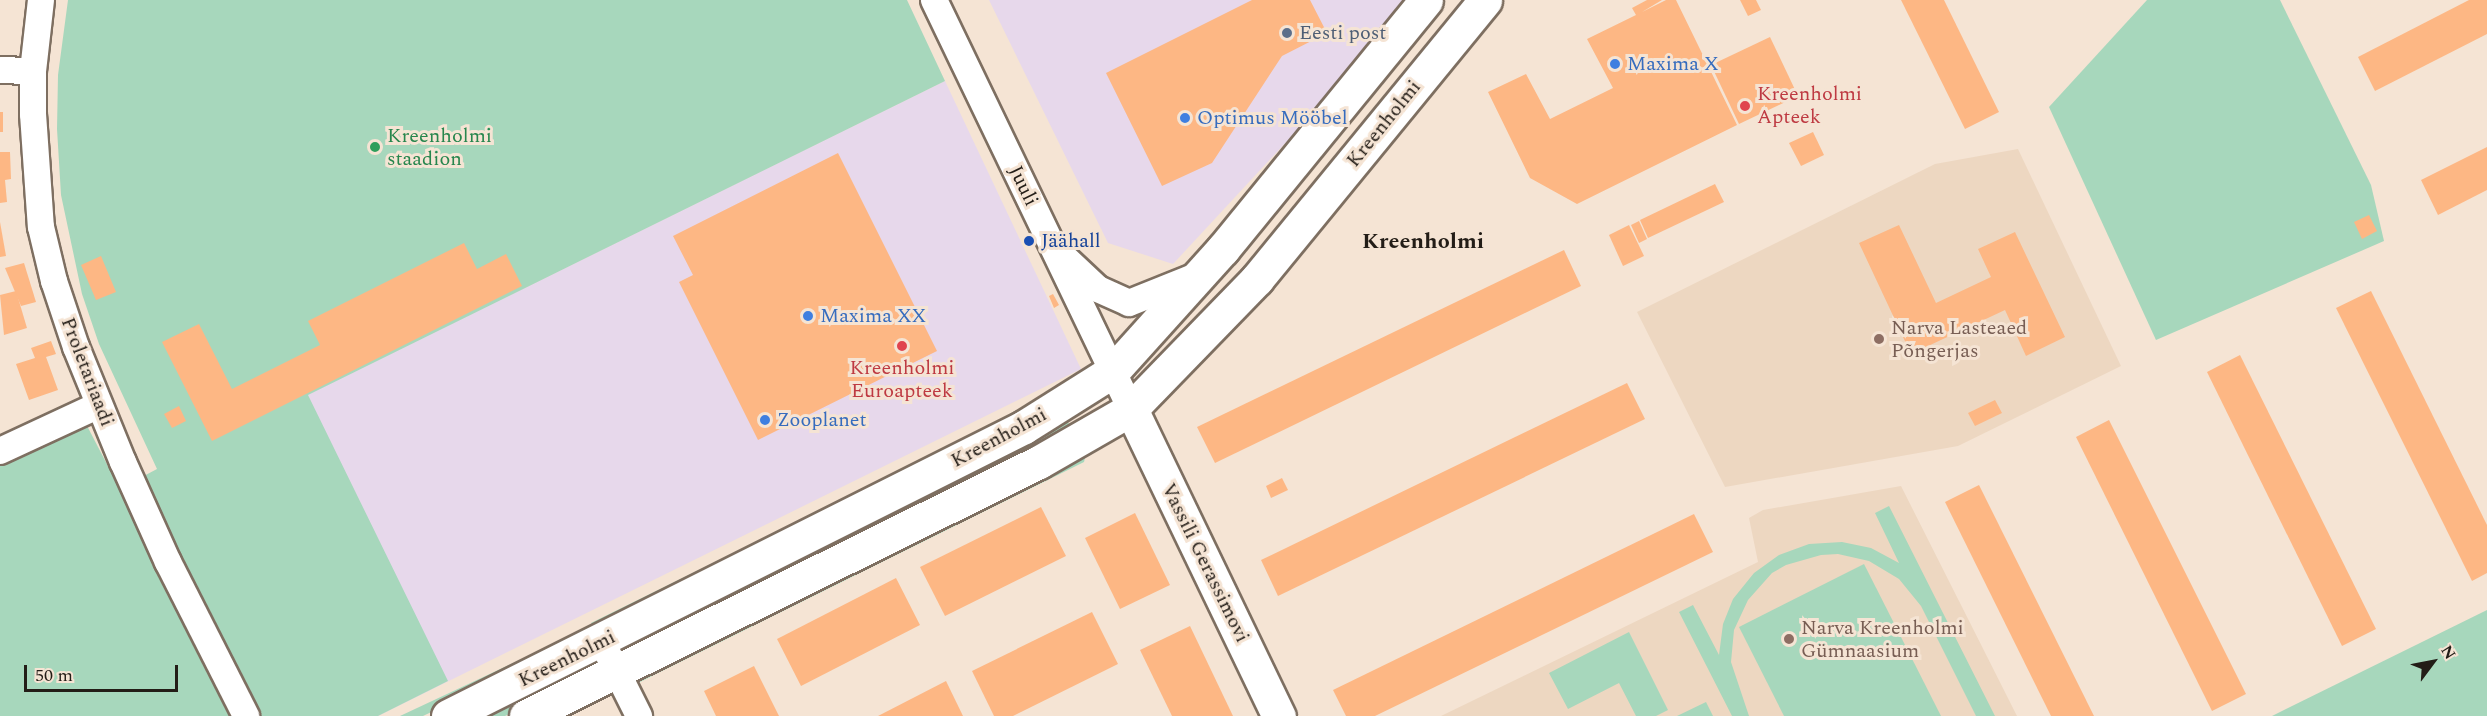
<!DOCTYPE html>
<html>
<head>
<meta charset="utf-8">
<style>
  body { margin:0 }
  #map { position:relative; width:2487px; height:716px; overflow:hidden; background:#f5e4d4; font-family:Spectral,serif }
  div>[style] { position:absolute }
  .commercial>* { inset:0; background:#e7d8eb }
  .built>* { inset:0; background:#edd7c1 }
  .green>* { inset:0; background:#a7d7bc }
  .building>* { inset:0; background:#fdb784 }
  .roads { filter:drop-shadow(2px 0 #7e6f61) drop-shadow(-2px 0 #7e6f61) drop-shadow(0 2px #7e6f61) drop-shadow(0 -2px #7e6f61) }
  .street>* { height:26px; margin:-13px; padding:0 13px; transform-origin:13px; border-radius:13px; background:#fff }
  .secondary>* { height:33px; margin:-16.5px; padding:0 16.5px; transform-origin:16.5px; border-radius:16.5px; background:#fff }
  .dots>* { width:16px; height:16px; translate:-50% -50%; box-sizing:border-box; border:3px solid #f5e4d4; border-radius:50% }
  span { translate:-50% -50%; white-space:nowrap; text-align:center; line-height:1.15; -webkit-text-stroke:6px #f5e4d4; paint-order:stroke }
  .service-label { font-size:20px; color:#4e5e75 }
  .left { translate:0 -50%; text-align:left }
  .shop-label { font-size:20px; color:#366cbe }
  .health-label { font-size:20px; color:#be3a42 }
  .street-label { font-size:20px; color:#231d17 }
  .leisure-label { font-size:20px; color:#27864d }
  .transit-label { font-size:20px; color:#164399 }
  .education-label { font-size:20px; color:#785e54 }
  .quarter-label { font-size:22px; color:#231d17; font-weight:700 }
  .north { position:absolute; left:2403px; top:632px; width:60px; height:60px; -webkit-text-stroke:4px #f5e4d4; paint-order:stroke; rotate:58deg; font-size:16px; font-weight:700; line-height:24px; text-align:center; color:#231d17 }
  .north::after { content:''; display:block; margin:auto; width:21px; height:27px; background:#231d17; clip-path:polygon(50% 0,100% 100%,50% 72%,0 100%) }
  .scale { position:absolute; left:24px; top:665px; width:154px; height:27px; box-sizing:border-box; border:3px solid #231d17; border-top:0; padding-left:8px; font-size:18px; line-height:21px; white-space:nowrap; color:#231d17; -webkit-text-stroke:4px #f5e4d4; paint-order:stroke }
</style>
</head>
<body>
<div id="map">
  <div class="commercial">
    <i style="clip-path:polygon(989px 0,1418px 0,1173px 264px,1108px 243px)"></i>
    <i style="clip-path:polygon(945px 81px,1081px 369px,378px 716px,157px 469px)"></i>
  </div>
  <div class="built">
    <i style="clip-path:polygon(2018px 149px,2121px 366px,1958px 446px,1725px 487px,1637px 312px,1935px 164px)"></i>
    <i style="clip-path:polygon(1901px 486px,2017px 716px,1441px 716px,1758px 562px,1749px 518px,1763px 510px)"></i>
  </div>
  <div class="green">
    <i style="clip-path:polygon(68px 0,907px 0,945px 81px,308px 395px,448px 681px,378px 716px,254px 716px,140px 478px,157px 469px,99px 344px,82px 294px,61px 195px,57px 129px,58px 75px)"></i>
    <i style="clip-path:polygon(2147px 0,2280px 0,2371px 185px,2384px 241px,2156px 340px,2049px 107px)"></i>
    <i style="clip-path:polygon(84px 420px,238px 716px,0 716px,0 460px)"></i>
    <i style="clip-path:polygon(1067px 420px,1072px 430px,627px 653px,623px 644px,1034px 441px)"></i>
    <i style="clip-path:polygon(1086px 454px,1084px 462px,640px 682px,640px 677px)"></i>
    <i style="clip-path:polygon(1889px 506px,1995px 716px,1976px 716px,1921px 606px,1899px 579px,1869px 561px,1838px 554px,1821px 555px,1786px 565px,1772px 573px,1748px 600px,1734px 630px,1731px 662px,1749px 716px,1732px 716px,1679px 612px,1693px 605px,1719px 655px,1723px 624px,1733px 599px,1754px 573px,1779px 555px,1809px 544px,1842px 542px,1871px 548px,1899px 563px,1875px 513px)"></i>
    <i style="clip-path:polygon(766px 537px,768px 547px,596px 631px,591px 623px)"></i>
    <i style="clip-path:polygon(1864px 564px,1941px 716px,1784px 716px,1739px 627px)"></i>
    <i style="clip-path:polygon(2487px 610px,2487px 716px,2272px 716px)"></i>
    <i style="clip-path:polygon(1629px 632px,1668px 710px,1656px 716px,1636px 716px,1619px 683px,1568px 709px,1549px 673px)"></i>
    <i style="clip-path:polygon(569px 637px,571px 645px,423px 716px,400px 716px)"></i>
    <i style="clip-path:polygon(577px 665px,584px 679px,505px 716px,473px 716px)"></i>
    <i style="clip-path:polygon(1706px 702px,1713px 716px,1677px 716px)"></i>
  </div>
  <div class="building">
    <i style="clip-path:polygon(1252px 0,1310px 0,1327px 33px,1282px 56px,1212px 163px,1162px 186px,1106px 73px)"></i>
    <i style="clip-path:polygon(1647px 0,1662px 0,1642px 12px,1666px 0,1676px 0,1737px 125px,1577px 204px,1530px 178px,1488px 92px,1526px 74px,1550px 119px,1613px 88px,1587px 39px,1636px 15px,1632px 8px)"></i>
    <i style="clip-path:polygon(1740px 0,1756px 0,1761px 10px,1748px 16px)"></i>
    <i style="clip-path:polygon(1901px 0,1944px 0,1999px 112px,1965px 129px)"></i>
    <i style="clip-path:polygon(2469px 0,2487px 0,2487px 34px,2375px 91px,2358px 57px)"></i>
    <i style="clip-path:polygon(1770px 37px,1798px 96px,1739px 124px,1711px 65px)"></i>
    <i style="clip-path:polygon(0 112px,3px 112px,3px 132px,0 132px)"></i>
    <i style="clip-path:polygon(1813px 132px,1824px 155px,1801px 166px,1789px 143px)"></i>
    <i style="clip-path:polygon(2487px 147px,2487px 190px,2438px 215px,2421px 180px)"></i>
    <i style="clip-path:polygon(0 152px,10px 152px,11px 179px,5px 180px,7px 202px,0 203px)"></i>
    <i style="clip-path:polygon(838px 153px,937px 351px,758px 440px,679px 282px,693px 275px,673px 236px)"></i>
    <i style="clip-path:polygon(1715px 184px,1724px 202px,1648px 238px,1640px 220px)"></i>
    <i style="clip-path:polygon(2369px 215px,2377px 231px,2362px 239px,2354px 222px)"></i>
    <i style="clip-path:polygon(1639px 221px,1647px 239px,1639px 243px,1631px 225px)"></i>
    <i style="clip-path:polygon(0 222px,6px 256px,0 257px)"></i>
    <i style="clip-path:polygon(1629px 225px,1644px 256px,1623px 266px,1609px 235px)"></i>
    <i style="clip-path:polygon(1899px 225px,1936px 303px,1991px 277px,1978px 249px,2015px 232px,2065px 337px,2026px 356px,2005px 310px,1911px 354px,1859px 243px)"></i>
    <i style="clip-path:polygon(464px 243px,477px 269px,506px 254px,522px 286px,212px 441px,162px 342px,199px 324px,232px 389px,320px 345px,308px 321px)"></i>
    <i style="clip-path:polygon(1564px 250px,1581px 286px,1215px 463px,1197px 427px)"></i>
    <i style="clip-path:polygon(101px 256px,116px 292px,96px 300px,81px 265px)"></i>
    <i style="clip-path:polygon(24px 263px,36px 302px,21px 306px,5px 268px)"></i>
    <i style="clip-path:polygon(16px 291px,27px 328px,4px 335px,0 295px)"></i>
    <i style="clip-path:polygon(2371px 291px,2487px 525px,2487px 573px,2472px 581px,2336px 308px)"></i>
    <i style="clip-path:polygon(1053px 294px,1059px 305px,1054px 308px,1049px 296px)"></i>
    <i style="clip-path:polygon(51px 341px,56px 354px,46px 357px,58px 390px,29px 400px,16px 364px,35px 358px,31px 348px)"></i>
    <i style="clip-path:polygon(2240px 355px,2376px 629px,2342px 646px,2207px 372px)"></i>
    <i style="clip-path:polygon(1627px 383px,1645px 419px,1278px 596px,1261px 560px)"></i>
    <i style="clip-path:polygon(1995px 400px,2002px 413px,1975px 426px,1968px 413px)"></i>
    <i style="clip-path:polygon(179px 406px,186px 421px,172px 428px,164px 414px)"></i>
    <i style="clip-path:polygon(2109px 420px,2246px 694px,2212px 711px,2076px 437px)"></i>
    <i style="clip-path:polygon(1282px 478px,1288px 490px,1271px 498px,1266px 486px)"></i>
    <i style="clip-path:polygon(1979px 485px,2094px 716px,2051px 716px,1945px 502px)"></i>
    <i style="clip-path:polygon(1041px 507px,1066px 556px,945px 616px,920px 567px)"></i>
    <i style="clip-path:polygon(1135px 513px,1170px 585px,1120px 609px,1085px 538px)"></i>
    <i style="clip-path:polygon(1694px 514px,1713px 552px,1375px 716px,1346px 716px,1333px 690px)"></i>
    <i style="clip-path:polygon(896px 578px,920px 625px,801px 686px,777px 639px)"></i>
    <i style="clip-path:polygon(1092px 612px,1118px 664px,1013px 716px,994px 716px,972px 671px)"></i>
    <i style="clip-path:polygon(1190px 626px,1233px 716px,1172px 716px,1140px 650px)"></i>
    <i style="clip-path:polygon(754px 666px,779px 716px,716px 716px,704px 691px)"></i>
    <i style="clip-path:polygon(946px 681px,963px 716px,878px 716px)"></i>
  </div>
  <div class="roads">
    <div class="street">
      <i style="left:41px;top:0;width:71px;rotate:96.4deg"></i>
      <i style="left:33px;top:71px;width:43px;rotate:90deg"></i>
      <i style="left:33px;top:114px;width:113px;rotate:86deg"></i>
      <i style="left:41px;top:227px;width:56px;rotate:76.5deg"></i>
      <i style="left:54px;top:281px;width:70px;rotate:71.6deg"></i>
      <i style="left:76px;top:347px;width:124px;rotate:67.8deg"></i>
      <i style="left:123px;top:462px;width:110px;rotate:65.8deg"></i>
      <i style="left:168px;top:562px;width:173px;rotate:63.1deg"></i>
      <i style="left:934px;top:0;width:454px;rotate:64.3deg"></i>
      <i style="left:0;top:70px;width:33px;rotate:2deg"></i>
      <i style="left:1065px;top:258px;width:45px;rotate:43.2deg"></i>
      <i style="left:1098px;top:289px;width:34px;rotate:24deg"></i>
      <i style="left:1129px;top:303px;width:70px;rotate:-21.8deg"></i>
      <i style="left:0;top:451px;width:109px;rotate:-24.9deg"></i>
      <i style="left:602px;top:642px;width:83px;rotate:63.4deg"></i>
    </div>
    <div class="secondary">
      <i style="left:1131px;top:409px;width:341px;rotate:64.3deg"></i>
      <i style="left:448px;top:716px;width:644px;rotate:-26.64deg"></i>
      <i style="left:1024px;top:427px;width:105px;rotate:-32.2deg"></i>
      <i style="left:1113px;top:371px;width:164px;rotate:-48deg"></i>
      <i style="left:1223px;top:249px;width:321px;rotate:-50.8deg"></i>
      <i style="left:526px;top:716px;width:572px;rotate:-26.34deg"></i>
      <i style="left:1039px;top:462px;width:106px;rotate:-29.9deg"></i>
      <i style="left:1131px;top:409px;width:181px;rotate:-45.9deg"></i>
      <i style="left:1257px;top:279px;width:360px;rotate:-50.7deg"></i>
    </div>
  </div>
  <div class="dots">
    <i style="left:1287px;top:33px;background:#5c6f8a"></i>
    <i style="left:1615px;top:64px;background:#3f7fe0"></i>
    <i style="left:1745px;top:106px;background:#e0444e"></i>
    <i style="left:1185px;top:118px;background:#3f7fe0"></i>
    <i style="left:375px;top:147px;background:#2e9e5b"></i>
    <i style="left:1029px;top:241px;background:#1a4fb4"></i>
    <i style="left:808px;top:316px;background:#3f7fe0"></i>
    <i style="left:1879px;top:339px;background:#8d6e63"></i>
    <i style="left:902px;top:346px;background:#e0444e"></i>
    <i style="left:765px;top:420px;background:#3f7fe0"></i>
    <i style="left:1789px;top:639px;background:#8d6e63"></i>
  </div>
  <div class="service-label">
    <span class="left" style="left:1299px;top:33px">Eesti post</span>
  </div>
  <div class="shop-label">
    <span class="left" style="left:1627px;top:64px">Maxima X</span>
    <span class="left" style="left:1197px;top:118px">Optimus Mööbel</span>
    <span class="left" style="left:820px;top:316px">Maxima XX</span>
    <span class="left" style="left:777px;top:420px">Zooplanet</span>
  </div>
  <div class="health-label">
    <span class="left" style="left:1757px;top:106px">Kreenholmi<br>Apteek</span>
    <span style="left:902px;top:380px">Kreenholmi<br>Euroapteek</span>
  </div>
  <div class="street-label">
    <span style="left:1384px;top:124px;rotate:-51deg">Kreenholmi</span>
    <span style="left:1023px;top:186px;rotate:64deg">Juuli</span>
    <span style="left:87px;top:372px;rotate:69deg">Proletariaadi</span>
    <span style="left:999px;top:438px;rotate:-28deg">Kreenholmi</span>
    <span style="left:1205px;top:563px;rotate:64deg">Vassili Gerassimovi</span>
    <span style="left:567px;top:659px;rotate:-26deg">Kreenholmi</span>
  </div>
  <div class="leisure-label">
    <span class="left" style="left:387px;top:148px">Kreenholmi<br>staadion</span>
  </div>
  <div class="transit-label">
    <span class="left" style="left:1041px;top:241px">Jäähall</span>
  </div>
  <div class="education-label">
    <span class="left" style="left:1891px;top:340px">Narva Lasteaed<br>Põngerjas</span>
    <span class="left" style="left:1801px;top:640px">Narva Kreenholmi<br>Gümnaasium</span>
  </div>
  <div class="quarter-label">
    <span style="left:1423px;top:242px">Kreenholmi</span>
  </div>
  <div class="north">N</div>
  <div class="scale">50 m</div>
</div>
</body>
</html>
